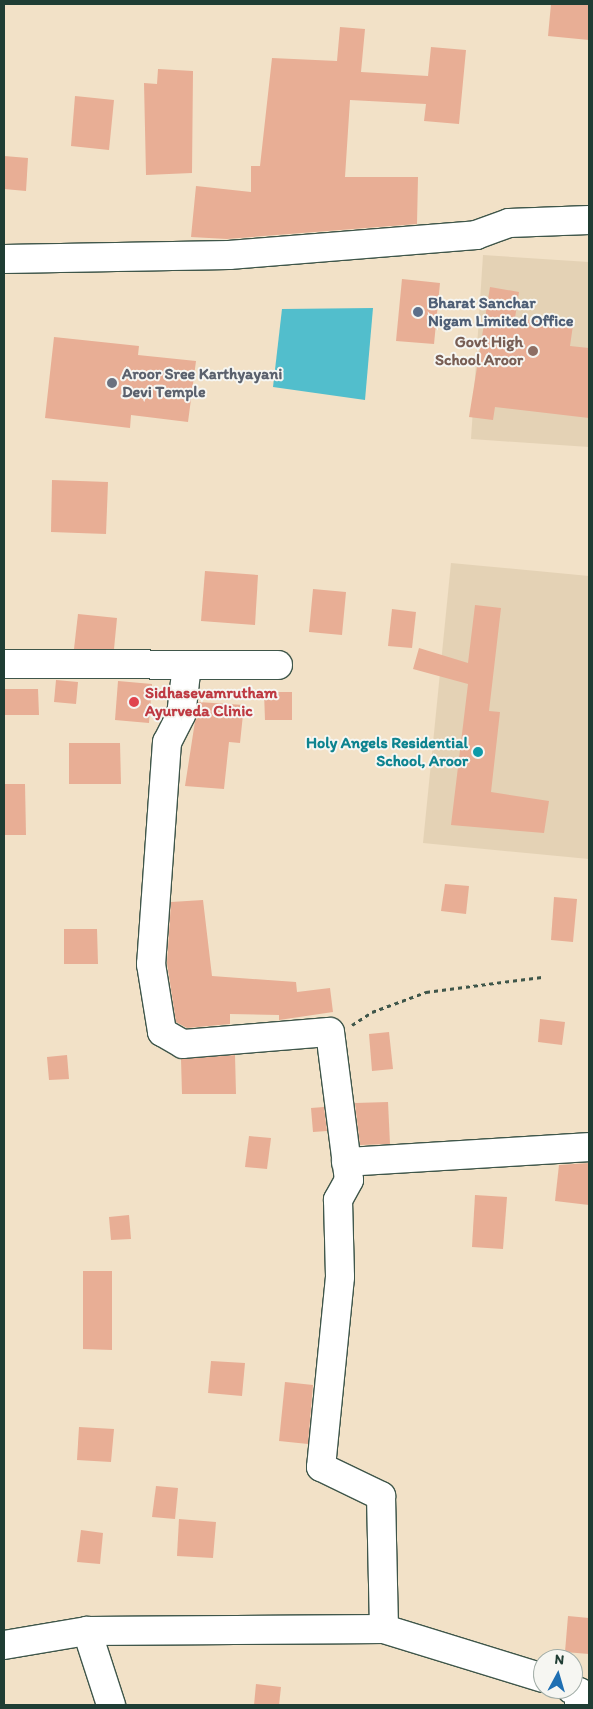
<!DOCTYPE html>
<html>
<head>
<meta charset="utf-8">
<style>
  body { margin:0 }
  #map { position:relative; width:593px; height:1709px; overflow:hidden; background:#f2e1c7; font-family:Itim,sans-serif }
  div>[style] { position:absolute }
  .built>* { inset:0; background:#e4d2b5 }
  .water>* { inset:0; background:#52becc }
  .building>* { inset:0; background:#e8ae95 }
  .path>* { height:3px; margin-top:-1.5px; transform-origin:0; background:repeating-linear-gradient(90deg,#3f564a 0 4px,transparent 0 8px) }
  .roads { filter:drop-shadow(1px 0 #3f564a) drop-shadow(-1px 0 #3f564a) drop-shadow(0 1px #3f564a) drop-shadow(0 -1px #3f564a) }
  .minor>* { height:28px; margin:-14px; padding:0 14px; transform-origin:14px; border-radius:14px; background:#fff }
  .major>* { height:28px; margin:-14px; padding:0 14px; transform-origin:14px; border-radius:14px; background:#fff }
  .dots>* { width:14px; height:14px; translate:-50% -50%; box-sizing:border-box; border:2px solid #f6f6f2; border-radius:50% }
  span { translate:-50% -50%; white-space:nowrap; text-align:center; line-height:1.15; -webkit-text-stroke:4px #f6f6f2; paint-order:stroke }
  .service-label { font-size:16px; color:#4e5e75; font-weight:700 }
  .left { translate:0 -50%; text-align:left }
  .education-label { font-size:16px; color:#785e54; font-weight:700 }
  .right { translate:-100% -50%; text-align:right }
  .worship-label { font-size:16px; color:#5b616d; font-weight:700 }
  .health-label { font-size:16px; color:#be3a42; font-weight:700 }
  .culture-label { font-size:16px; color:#0d838f; font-weight:700 }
  .frame { position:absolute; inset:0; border:5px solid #1f3d34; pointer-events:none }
  .north { position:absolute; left:533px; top:1649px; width:50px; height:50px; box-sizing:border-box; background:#f6f6f2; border:1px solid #a0aca6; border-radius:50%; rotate:6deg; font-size:14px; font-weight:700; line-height:20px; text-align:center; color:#1f3d34 }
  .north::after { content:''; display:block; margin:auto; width:18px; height:22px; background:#1f6fb2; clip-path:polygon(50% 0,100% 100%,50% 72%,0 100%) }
</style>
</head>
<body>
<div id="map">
  <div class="built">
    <i style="clip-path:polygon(483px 255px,589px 262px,589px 447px,471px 439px)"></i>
    <i style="clip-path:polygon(451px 563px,589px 576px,589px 859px,423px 843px)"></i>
  </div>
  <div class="water">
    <i style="clip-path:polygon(373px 308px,365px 400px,273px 387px,282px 309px)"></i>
  </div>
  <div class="building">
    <i style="clip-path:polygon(551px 4px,589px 4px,589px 40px,548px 36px)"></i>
    <i style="clip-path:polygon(340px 27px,365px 29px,361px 72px,428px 76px,431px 47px,466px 50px,459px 124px,424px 121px,426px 104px,350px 100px,345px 177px,418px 177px,417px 224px,227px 239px,191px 237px,196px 186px,251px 192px,251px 166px,260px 166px,272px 58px,337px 61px)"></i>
    <i style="clip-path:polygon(158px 69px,193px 71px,192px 173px,146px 175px,144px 83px,157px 84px)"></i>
    <i style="clip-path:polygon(75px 96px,114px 100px,109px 150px,71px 146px)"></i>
    <i style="clip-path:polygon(4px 156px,28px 158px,26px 191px,4px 189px)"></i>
    <i style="clip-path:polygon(402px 279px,440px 283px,434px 344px,396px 341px)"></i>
    <i style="clip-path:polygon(490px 287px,519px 292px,515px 318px,573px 325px,570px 346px,589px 348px,589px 418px,495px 407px,493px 420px,469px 417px)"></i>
    <i style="clip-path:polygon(54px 337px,139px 346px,138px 355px,196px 361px,188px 422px,131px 415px,130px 428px,45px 418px)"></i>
    <i style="clip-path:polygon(52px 480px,108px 482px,106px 534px,51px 532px)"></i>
    <i style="clip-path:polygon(205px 571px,258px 575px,255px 625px,201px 621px)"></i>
    <i style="clip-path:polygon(313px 589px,346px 592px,342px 635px,309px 632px)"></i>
    <i style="clip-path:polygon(475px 605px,501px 608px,489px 711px,500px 712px,491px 792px,549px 801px,544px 833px,451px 825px,468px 684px,413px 669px,419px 648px,468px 663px)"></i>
    <i style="clip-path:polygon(392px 609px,416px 612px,412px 648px,388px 646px)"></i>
    <i style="clip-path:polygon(78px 614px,117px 618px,114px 649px,74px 649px)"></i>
    <i style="clip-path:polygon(56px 680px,78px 682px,76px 704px,54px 702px)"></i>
    <i style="clip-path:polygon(118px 681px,152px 684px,149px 723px,115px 720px)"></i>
    <i style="clip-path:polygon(4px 689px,38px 689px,39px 715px,4px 715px)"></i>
    <i style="clip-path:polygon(264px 692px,292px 692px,292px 720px,265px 720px)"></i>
    <i style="clip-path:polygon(198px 702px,244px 705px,240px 743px,229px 742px,224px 789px,185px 786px)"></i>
    <i style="clip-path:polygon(69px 743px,120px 743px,121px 784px,69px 784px)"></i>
    <i style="clip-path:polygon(4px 784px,25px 784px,26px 835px,4px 835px)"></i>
    <i style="clip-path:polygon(445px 884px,469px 886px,466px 914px,441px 911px)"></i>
    <i style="clip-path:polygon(554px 897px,577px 899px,573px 942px,551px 940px)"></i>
    <i style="clip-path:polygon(203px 900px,212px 976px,296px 982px,297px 992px,330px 988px,333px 1012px,279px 1020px,279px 1015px,230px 1014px,230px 1024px,187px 1028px,176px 1022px,167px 963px,171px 902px)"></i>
    <i style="clip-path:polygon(64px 929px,97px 929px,98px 964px,64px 964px)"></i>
    <i style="clip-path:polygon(540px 1019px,565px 1022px,562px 1045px,538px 1042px)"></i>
    <i style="clip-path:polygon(389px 1032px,393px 1069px,372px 1071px,369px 1034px)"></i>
    <i style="clip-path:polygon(67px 1055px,69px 1079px,49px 1080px,47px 1057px)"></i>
    <i style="clip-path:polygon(235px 1055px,236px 1094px,182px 1094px,181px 1059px)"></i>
    <i style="clip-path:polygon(388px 1102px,390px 1144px,360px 1145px,355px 1103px)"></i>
    <i style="clip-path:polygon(324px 1107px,327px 1131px,313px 1132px,311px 1108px)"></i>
    <i style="clip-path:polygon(249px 1136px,271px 1138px,267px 1169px,245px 1167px)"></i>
    <i style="clip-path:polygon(589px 1163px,589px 1205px,555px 1201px,559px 1165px)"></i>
    <i style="clip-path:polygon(475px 1195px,507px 1197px,503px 1249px,472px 1247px)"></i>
    <i style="clip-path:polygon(129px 1215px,131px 1239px,111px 1240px,109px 1217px)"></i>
    <i style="clip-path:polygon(83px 1271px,112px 1271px,112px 1350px,83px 1349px)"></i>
    <i style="clip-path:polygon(211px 1361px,245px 1363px,242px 1396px,208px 1393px)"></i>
    <i style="clip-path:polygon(285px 1382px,313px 1385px,308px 1444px,279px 1441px)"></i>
    <i style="clip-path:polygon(79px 1427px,114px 1429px,111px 1462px,77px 1460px)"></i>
    <i style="clip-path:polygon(156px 1486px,178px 1488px,175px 1519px,152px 1517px)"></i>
    <i style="clip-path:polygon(179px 1519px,216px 1522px,213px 1558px,177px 1556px)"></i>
    <i style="clip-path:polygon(81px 1530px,103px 1533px,100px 1564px,77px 1562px)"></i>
    <i style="clip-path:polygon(568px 1616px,589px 1618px,589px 1654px,565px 1652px)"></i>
    <i style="clip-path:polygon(256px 1684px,281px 1687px,279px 1705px,254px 1705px)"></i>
  </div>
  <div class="path">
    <i style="left:352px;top:1025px;width:24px;rotate:-33deg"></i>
    <i style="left:372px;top:1012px;width:58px;rotate:-20.3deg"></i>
    <i style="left:426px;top:992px;width:117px;rotate:-7.4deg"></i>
  </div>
  <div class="roads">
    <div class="minor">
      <i style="left:4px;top:664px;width:274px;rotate:0.2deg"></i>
      <i style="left:187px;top:665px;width:50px;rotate:96.8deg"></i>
      <i style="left:181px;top:715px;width:30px;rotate:117deg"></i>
      <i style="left:167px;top:742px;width:223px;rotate:94.1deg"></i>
      <i style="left:151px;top:964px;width:69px;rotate:80.8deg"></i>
      <i style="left:162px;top:1032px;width:24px;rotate:30deg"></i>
      <i style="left:183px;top:1044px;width:147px;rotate:-4.7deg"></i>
      <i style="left:330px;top:1032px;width:149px;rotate:82.7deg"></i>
      <i style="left:349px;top:1180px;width:23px;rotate:119deg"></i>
      <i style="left:338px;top:1200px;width:77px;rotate:88.5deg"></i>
      <i style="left:340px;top:1277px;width:191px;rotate:95.7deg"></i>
      <i style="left:321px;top:1467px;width:67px;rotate:25.8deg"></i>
      <i style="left:381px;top:1496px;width:133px;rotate:88.7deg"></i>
      <i style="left:384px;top:1629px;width:166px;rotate:17.1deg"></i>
      <i style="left:346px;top:1162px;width:243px;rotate:-3.5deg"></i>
      <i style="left:87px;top:1631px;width:297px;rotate:-0.4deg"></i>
      <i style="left:4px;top:1645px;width:84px;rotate:-9.6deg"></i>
      <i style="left:87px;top:1631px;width:78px;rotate:72deg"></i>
      <i style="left:571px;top:1689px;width:9px;rotate:21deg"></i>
      <i style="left:579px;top:1692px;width:13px;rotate:90deg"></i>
    </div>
    <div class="major">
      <i style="left:4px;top:259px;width:225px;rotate:-1deg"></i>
      <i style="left:229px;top:255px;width:248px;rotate:-4.6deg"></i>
      <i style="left:476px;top:235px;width:35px;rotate:-20deg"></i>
      <i style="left:509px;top:223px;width:80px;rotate:-2.1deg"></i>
    </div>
  </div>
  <div class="dots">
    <i style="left:418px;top:312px;background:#5c6f8a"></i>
    <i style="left:533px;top:351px;background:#8d6e63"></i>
    <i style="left:112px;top:383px;background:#6b7280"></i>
    <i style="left:134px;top:702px;background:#e0444e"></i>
    <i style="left:478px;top:752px;background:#0f9aa8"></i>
  </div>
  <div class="service-label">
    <span class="left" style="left:428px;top:312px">Bharat Sanchar<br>Nigam Limited Office</span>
  </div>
  <div class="education-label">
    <span class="right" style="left:523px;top:351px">Govt High<br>School Aroor</span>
  </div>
  <div class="worship-label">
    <span class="left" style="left:122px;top:383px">Aroor Sree Karthyayani<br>Devi Temple</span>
  </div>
  <div class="health-label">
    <span class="left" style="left:145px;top:702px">Sidhasevamrutham<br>Ayurveda Clinic</span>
  </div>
  <div class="culture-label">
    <span class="right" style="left:468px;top:752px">Holy Angels Residential<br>School, Aroor</span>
  </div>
  <div class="frame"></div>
  <div class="north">N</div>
</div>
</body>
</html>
